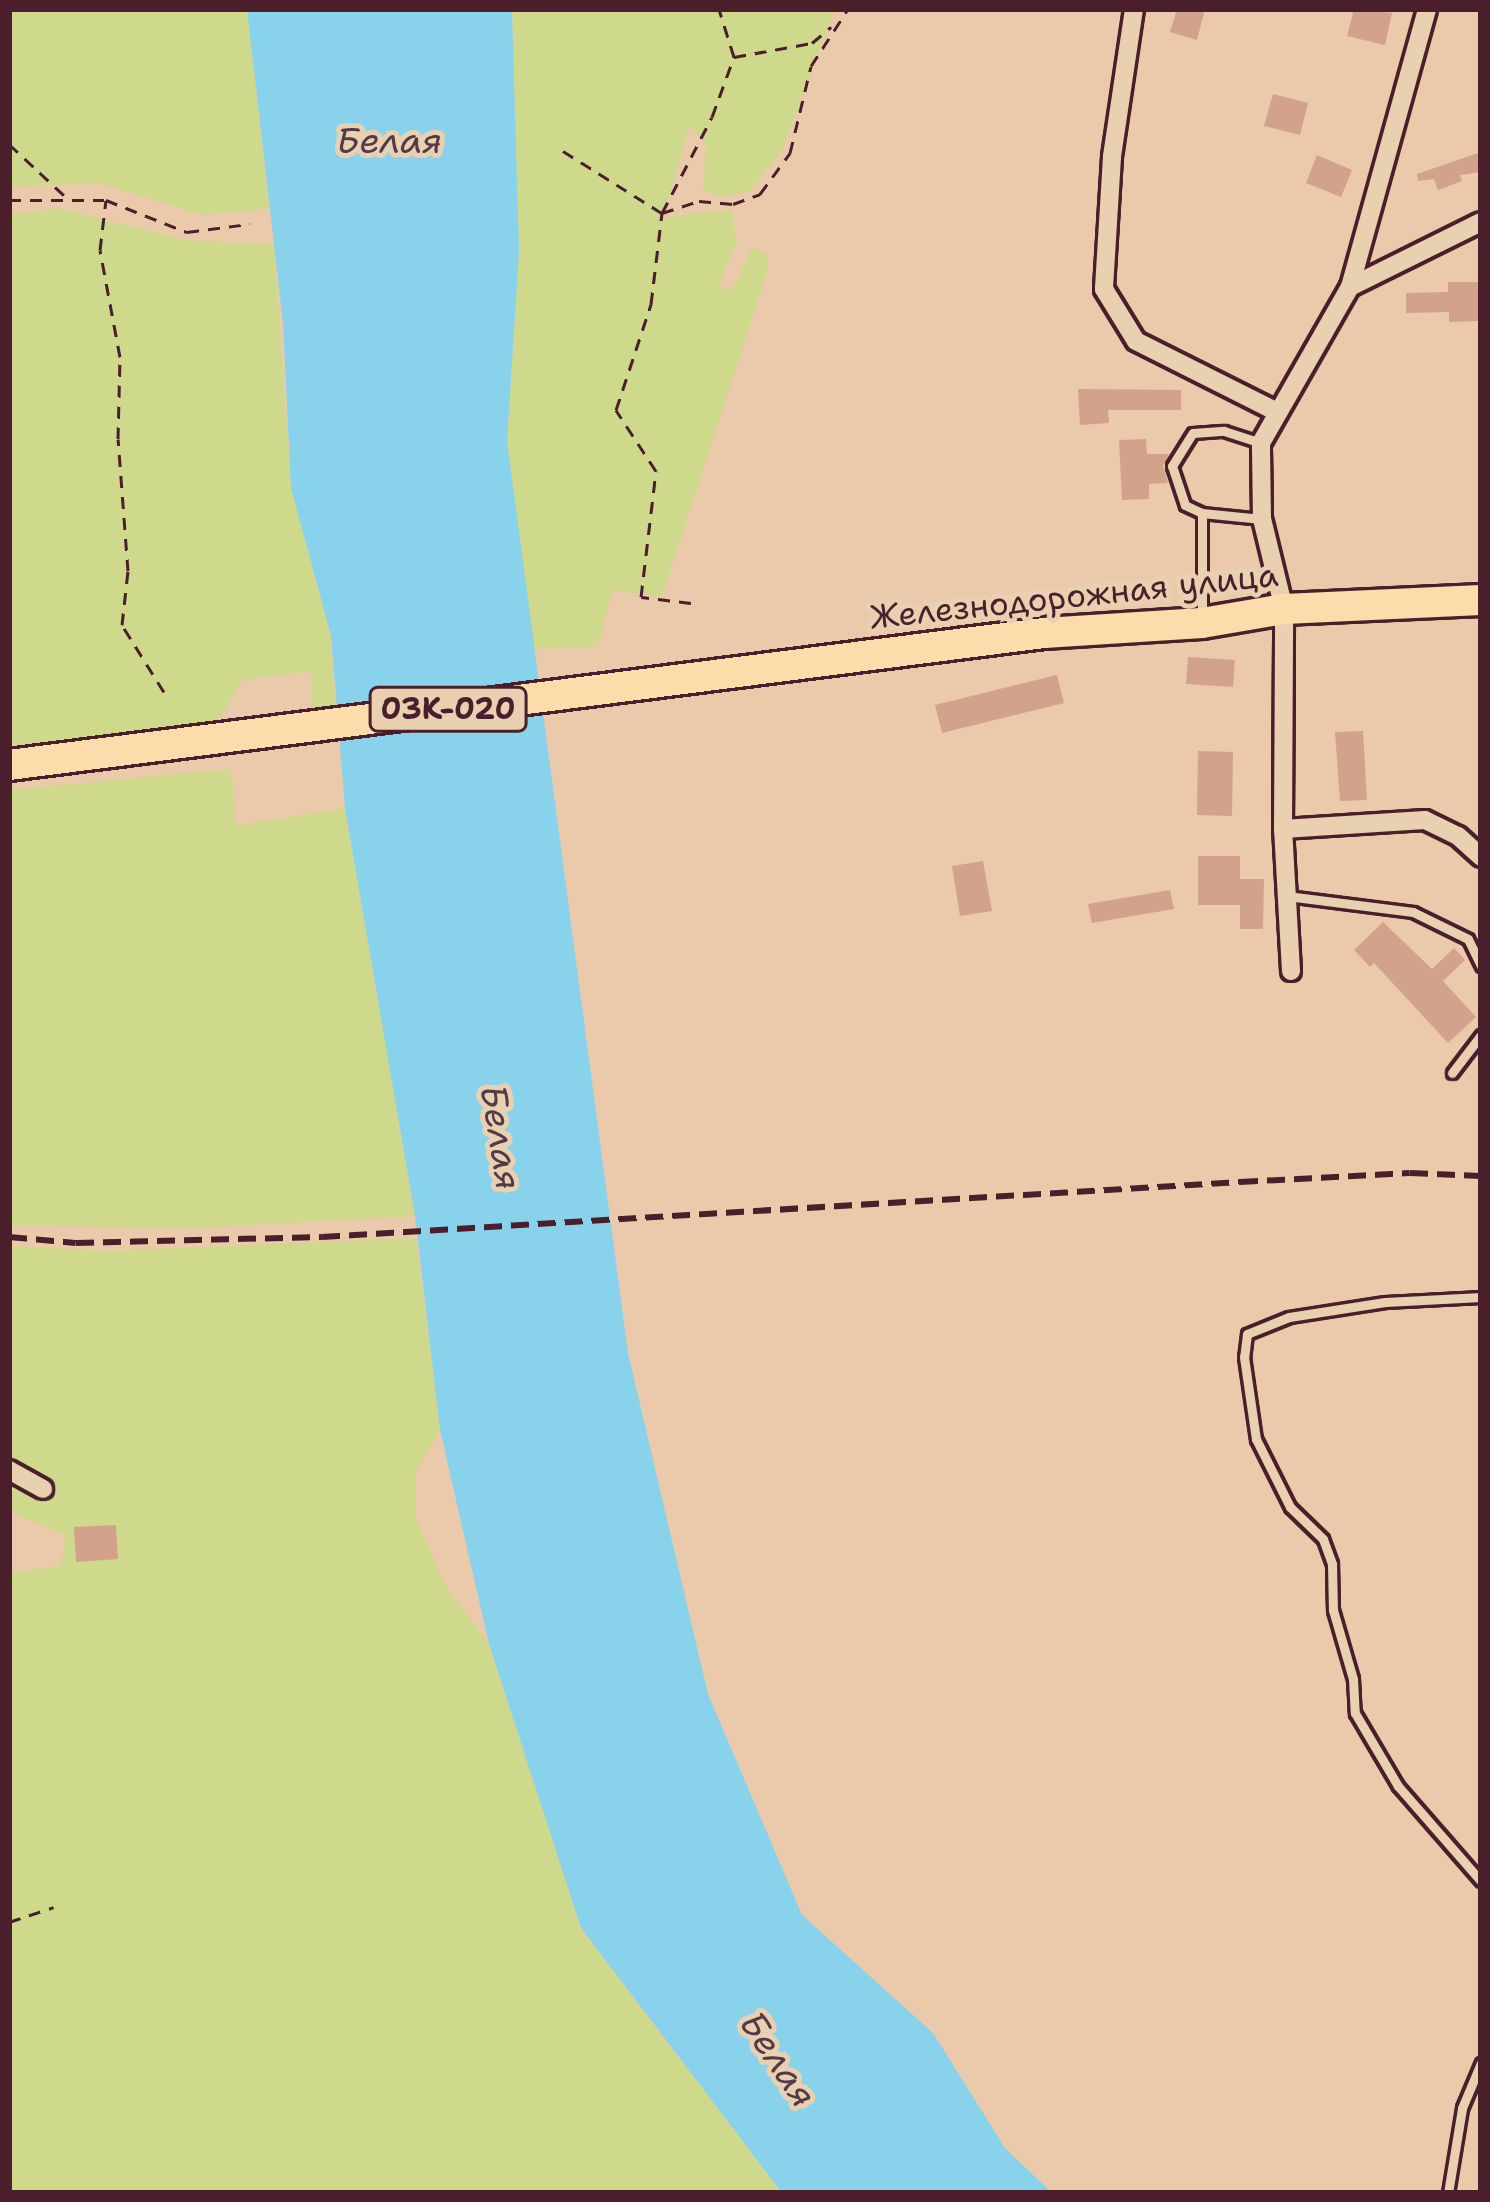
<!DOCTYPE html>
<html>
<head>
<meta charset="utf-8">
<style>
  body { margin:0 }
  #map { position:relative; width:1490px; height:2202px; overflow:hidden; background:#eacaab; font-family:"Shantell Sans",sans-serif }
  div>[style] { position:absolute }
  .green>* { inset:0; background:#ced98c }
  .water>* { inset:0; background:#89d2eb }
  .building>* { inset:0; background:#d2a28a }
  .path>* { height:3px; margin-top:-1.5px; transform-origin:0; background:repeating-linear-gradient(90deg,#4a1f2b 0 12px,transparent 0 21px) }
  .roads { filter:drop-shadow(3px 0 #4a1f2b) drop-shadow(-3px 0 #4a1f2b) drop-shadow(0 3px #4a1f2b) drop-shadow(0 -3px #4a1f2b) }
  .service>* { height:9px; margin:-4.5px; padding:0 4.5px; transform-origin:4.5px; border-radius:4.5px; background:#e9d0b1 }
  .minor>* { height:18px; margin:-9px; padding:0 9px; transform-origin:9px; border-radius:9px; background:#e9d0b1 }
  .primary>* { height:30px; margin:-15px; padding:0 15px; transform-origin:15px; border-radius:15px; background:#fddcac }
  .rail>* { height:6px; margin-top:-3px; transform-origin:0; background:repeating-linear-gradient(90deg,#4a1f2b 0 18px,transparent 0 27px) }
  span { translate:-50% -50%; white-space:nowrap; text-align:center; line-height:1.15; -webkit-text-stroke:10px #e9d0b1; paint-order:stroke }
  .shield-label span { padding:3px 9px; background:#e9d0b1; border:3px solid; border-radius:9px; -webkit-text-stroke-width:0 }
  .shield-label { font-size:30px; color:#4a1f2b; font-weight:700 }
  .street-label { font-size:33px; color:#4a1f2b }
  .water-label { font-size:36px; color:#533a48; font-style:italic }
  .frame { position:absolute; inset:0; border:12px solid #4a1f2b; pointer-events:none }
</style>
</head>
<body>
<div id="map">
  <div class="green">
    <i style="clip-path:polygon(9px 9px,247px 9px,269px 209px,203px 215px,98px 183px,9px 187px)"></i>
    <i style="clip-path:polygon(512px 9px,835px 9px,782px 150px,750px 191px,720px 197px,703px 190px,706px 144px,689px 126px,664px 217px,731px 210px,737px 242px,718px 285px,732px 291px,752px 247px,767px 254px,769px 266px,662px 597px,612px 590px,598px 646px,533px 649px,507px 441px,519px 252px)"></i>
    <i style="clip-path:polygon(58px 208px,186px 240px,274px 245px,291px 488px,331px 636px,335px 708px,313px 711px,311px 671px,242px 680px,220px 718px,173px 733px,9px 744px,9px 215px)"></i>
    <i style="clip-path:polygon(231px 769px,236px 826px,345px 808px,415px 1216px,191px 1228px,9px 1225px,9px 790px)"></i>
    <i style="clip-path:polygon(416px 1238px,440px 1430px,416px 1472px,415px 1516px,446px 1587px,489px 1644px,581px 1929px,782px 2193px,9px 2193px,9px 1574px,61px 1565px,66px 1535px,16px 1515px,9px 1499px,9px 1246px,106px 1251px)"></i>
  </div>
  <div class="water">
    <i style="clip-path:polygon(247px 9px,512px 9px,519px 252px,507px 441px,628px 1353px,708px 1694px,802px 1915px,933px 2033px,1005px 2148px,1052px 2193px,782px 2193px,581px 1928px,489px 1644px,440px 1430px,415px 1216px,345px 808px,331px 636px,291px 488px,283px 323px)"></i>
  </div>
  <div class="building">
    <i style="clip-path:polygon(1177px 9px,1205px 9px,1197px 40px,1170px 32px)"></i>
    <i style="clip-path:polygon(1354px 9px,1392px 13px,1385px 45px,1347px 36px)"></i>
    <i style="clip-path:polygon(1273px 94px,1308px 103px,1300px 135px,1264px 126px)"></i>
    <i style="clip-path:polygon(1481px 152px,1481px 172px,1460px 175px,1462px 181px,1438px 190px,1434px 179px,1418px 181px,1417px 174px)"></i>
    <i style="clip-path:polygon(1317px 155px,1352px 170px,1341px 197px,1306px 183px)"></i>
    <i style="clip-path:polygon(1448px 282px,1478px 282px,1479px 321px,1449px 322px,1449px 312px,1406px 313px,1406px 293px,1448px 292px)"></i>
    <i style="clip-path:polygon(1078px 389px,1181px 390px,1181px 410px,1108px 410px,1109px 423px,1080px 425px)"></i>
    <i style="clip-path:polygon(1146px 439px,1147px 454px,1169px 454px,1163px 466px,1168px 483px,1149px 484px,1149px 499px,1122px 500px,1119px 440px)"></i>
    <i style="clip-path:polygon(1188px 657px,1235px 660px,1233px 687px,1186px 684px)"></i>
    <i style="clip-path:polygon(1057px 675px,1064px 703px,942px 733px,935px 705px)"></i>
    <i style="clip-path:polygon(1363px 731px,1367px 800px,1340px 801px,1335px 732px)"></i>
    <i style="clip-path:polygon(1198px 751px,1233px 752px,1232px 816px,1197px 815px)"></i>
    <i style="clip-path:polygon(1198px 856px,1240px 856px,1240px 879px,1264px 879px,1263px 929px,1240px 929px,1240px 905px,1198px 905px)"></i>
    <i style="clip-path:polygon(983px 861px,992px 911px,960px 916px,952px 866px)"></i>
    <i style="clip-path:polygon(1170px 890px,1174px 909px,1092px 923px,1088px 904px)"></i>
    <i style="clip-path:polygon(1383px 922px,1432px 969px,1454px 948px,1465px 960px,1443px 981px,1476px 1017px,1448px 1043px,1374px 963px,1370px 967px,1354px 950px)"></i>
    <i style="clip-path:polygon(116px 1525px,118px 1559px,76px 1562px,74px 1527px)"></i>
  </div>
  <div class="path">
    <i style="left:734px;top:57px;width:79px;rotate:-10.2deg"></i>
    <i style="left:812px;top:43px;width:25px;rotate:-40deg"></i>
    <i style="left:9px;top:144px;width:79px;rotate:43deg"></i>
    <i style="left:563px;top:151px;width:117px;rotate:32.1deg"></i>
    <i style="left:662px;top:213px;width:39px;rotate:-18deg"></i>
    <i style="left:699px;top:201px;width:34px;rotate:5deg"></i>
    <i style="left:733px;top:204px;width:29px;rotate:-20deg"></i>
    <i style="left:760px;top:194px;width:51px;rotate:-53.8deg"></i>
    <i style="left:790px;top:153px;width:89px;rotate:-76.4deg"></i>
    <i style="left:811px;top:66px;width:68px;rotate:-57deg"></i>
    <i style="left:9px;top:200px;width:95px"></i>
    <i style="left:691px;top:603px;width:50px;rotate:-173.2deg"></i>
    <i style="left:641px;top:597px;width:127px;rotate:-83.2deg"></i>
    <i style="left:656px;top:471px;width:73px;rotate:-123.3deg"></i>
    <i style="left:616px;top:410px;width:112px;rotate:-71.7deg"></i>
    <i style="left:651px;top:304px;width:92px;rotate:-83.1deg"></i>
    <i style="left:662px;top:213px;width:108px;rotate:-62.5deg"></i>
    <i style="left:712px;top:117px;width:64px;rotate:-69.9deg"></i>
    <i style="left:734px;top:57px;width:50px;rotate:-107.4deg"></i>
    <i style="left:164px;top:692px;width:79px;rotate:-122.1deg"></i>
    <i style="left:122px;top:625px;width:54px;rotate:-83.7deg"></i>
    <i style="left:128px;top:571px;width:132px;rotate:-94.3deg"></i>
    <i style="left:118px;top:439px;width:82px;rotate:-88.6deg"></i>
    <i style="left:120px;top:357px;width:109px;rotate:-100.6deg"></i>
    <i style="left:100px;top:250px;width:50px;rotate:-83.2deg"></i>
    <i style="left:106px;top:200px;width:87px;rotate:21.6deg"></i>
    <i style="left:187px;top:232px;width:63px;rotate:-7.4deg"></i>
    <i style="left:9px;top:1922px;width:47px;rotate:-18.4deg"></i>
  </div>
  <div class="roads">
    <div class="service">
      <i style="left:1202px;top:513px;width:60px;rotate:5.7deg"></i>
      <i style="left:1202px;top:615px;width:102px;rotate:-90deg"></i>
      <i style="left:1202px;top:513px;width:19px;rotate:-155deg"></i>
      <i style="left:1185px;top:505px;width:41px;rotate:-108.4deg"></i>
      <i style="left:1172px;top:466px;width:39px;rotate:-58deg"></i>
      <i style="left:1193px;top:433px;width:31px;rotate:-4deg"></i>
      <i style="left:1224px;top:431px;width:39px;rotate:18deg"></i>
      <i style="left:1287px;top:896px;width:127px;rotate:7.2deg"></i>
      <i style="left:1413px;top:912px;width:61px;rotate:26.1deg"></i>
      <i style="left:1468px;top:939px;width:30px;rotate:64deg"></i>
      <i style="left:1452px;top:1073px;width:48px;rotate:-52.7deg"></i>
      <i style="left:1481px;top:1297px;width:96px;rotate:177deg"></i>
      <i style="left:1385px;top:1302px;width:97px;rotate:171.1deg"></i>
      <i style="left:1289px;top:1317px;width:45px;rotate:158deg"></i>
      <i style="left:1247px;top:1334px;width:23px;rotate:97deg"></i>
      <i style="left:1244px;top:1357px;width:83px;rotate:81.7deg"></i>
      <i style="left:1256px;top:1439px;width:76px;rotate:63.4deg"></i>
      <i style="left:1290px;top:1507px;width:46px;rotate:44.1deg"></i>
      <i style="left:1323px;top:1539px;width:27px;rotate:70deg"></i>
      <i style="left:1332px;top:1564px;width:46px;rotate:88.8deg"></i>
      <i style="left:1333px;top:1610px;width:72px;rotate:73.8deg"></i>
      <i style="left:1353px;top:1679px;width:34px;rotate:87deg"></i>
      <i style="left:1355px;top:1713px;width:85px;rotate:59.5deg"></i>
      <i style="left:1398px;top:1786px;width:126px;rotate:48.9deg"></i>
      <i style="left:1448px;top:2193px;width:86px;rotate:-80.6deg"></i>
      <i style="left:1462px;top:2108px;width:49px;rotate:-67.1deg"></i>
    </div>
    <div class="minor">
      <i style="left:1134px;top:9px;width:150px;rotate:98.5deg"></i>
      <i style="left:1112px;top:157px;width:132px;rotate:93.5deg"></i>
      <i style="left:1104px;top:289px;width:61px;rotate:58.4deg"></i>
      <i style="left:1136px;top:341px;width:156px;rotate:26.7deg"></i>
      <i style="left:1350px;top:287px;width:146px;rotate:-26.4deg"></i>
      <i style="left:1283px;top:829px;width:142px;rotate:-3.6deg"></i>
      <i style="left:1425px;top:820px;width:37px;rotate:26deg"></i>
      <i style="left:1458px;top:836px;width:31px;rotate:42deg"></i>
      <i style="left:1291px;top:971px;width:142px;rotate:-93.2deg"></i>
      <i style="left:1283px;top:829px;width:220px;rotate:-89.7deg"></i>
      <i style="left:1284px;top:609px;width:93px;rotate:-103.7deg"></i>
      <i style="left:1262px;top:519px;width:76px;rotate:-90.8deg"></i>
      <i style="left:1261px;top:443px;width:180px;rotate:-60.3deg"></i>
      <i style="left:1350px;top:287px;width:288px;rotate:-74.5deg"></i>
      <i style="left:9px;top:1470px;width:39px;rotate:29deg"></i>
    </div>
    <div class="primary">
      <i style="left:9px;top:765px;width:1043px;rotate:-7.27deg"></i>
      <i style="left:1044px;top:633px;width:158px;rotate:-3.6deg"></i>
      <i style="left:1202px;top:623px;width:83px;rotate:-9.7deg"></i>
      <i style="left:1284px;top:609px;width:197px;rotate:-2.6deg"></i>
    </div>
  </div>
  <div class="rail">
    <i style="left:9px;top:1237px;width:67px;rotate:5.1deg"></i>
    <i style="left:76px;top:1243px;width:246px;rotate:-1.4deg"></i>
    <i style="left:322px;top:1237px;width:920px;rotate:-3.43deg"></i>
    <i style="left:1240px;top:1182px;width:170px;rotate:-3deg"></i>
    <i style="left:1410px;top:1173px;width:71px;rotate:2.4deg"></i>
  </div>
  <div class="shield-label">
    <span style="left:448px;top:709px">03К-020</span>
  </div>
  <div class="street-label">
    <span style="left:1074px;top:596px;rotate:-6deg">Железнодорожная улица</span>
  </div>
  <div class="water-label">
    <span style="left:389px;top:141px">Белая</span>
    <span style="left:501px;top:1137px;rotate:81deg">Белая</span>
    <span style="left:778px;top:2059px;rotate:56deg">Белая</span>
  </div>
  <div class="frame"></div>
</div>
</body>
</html>
